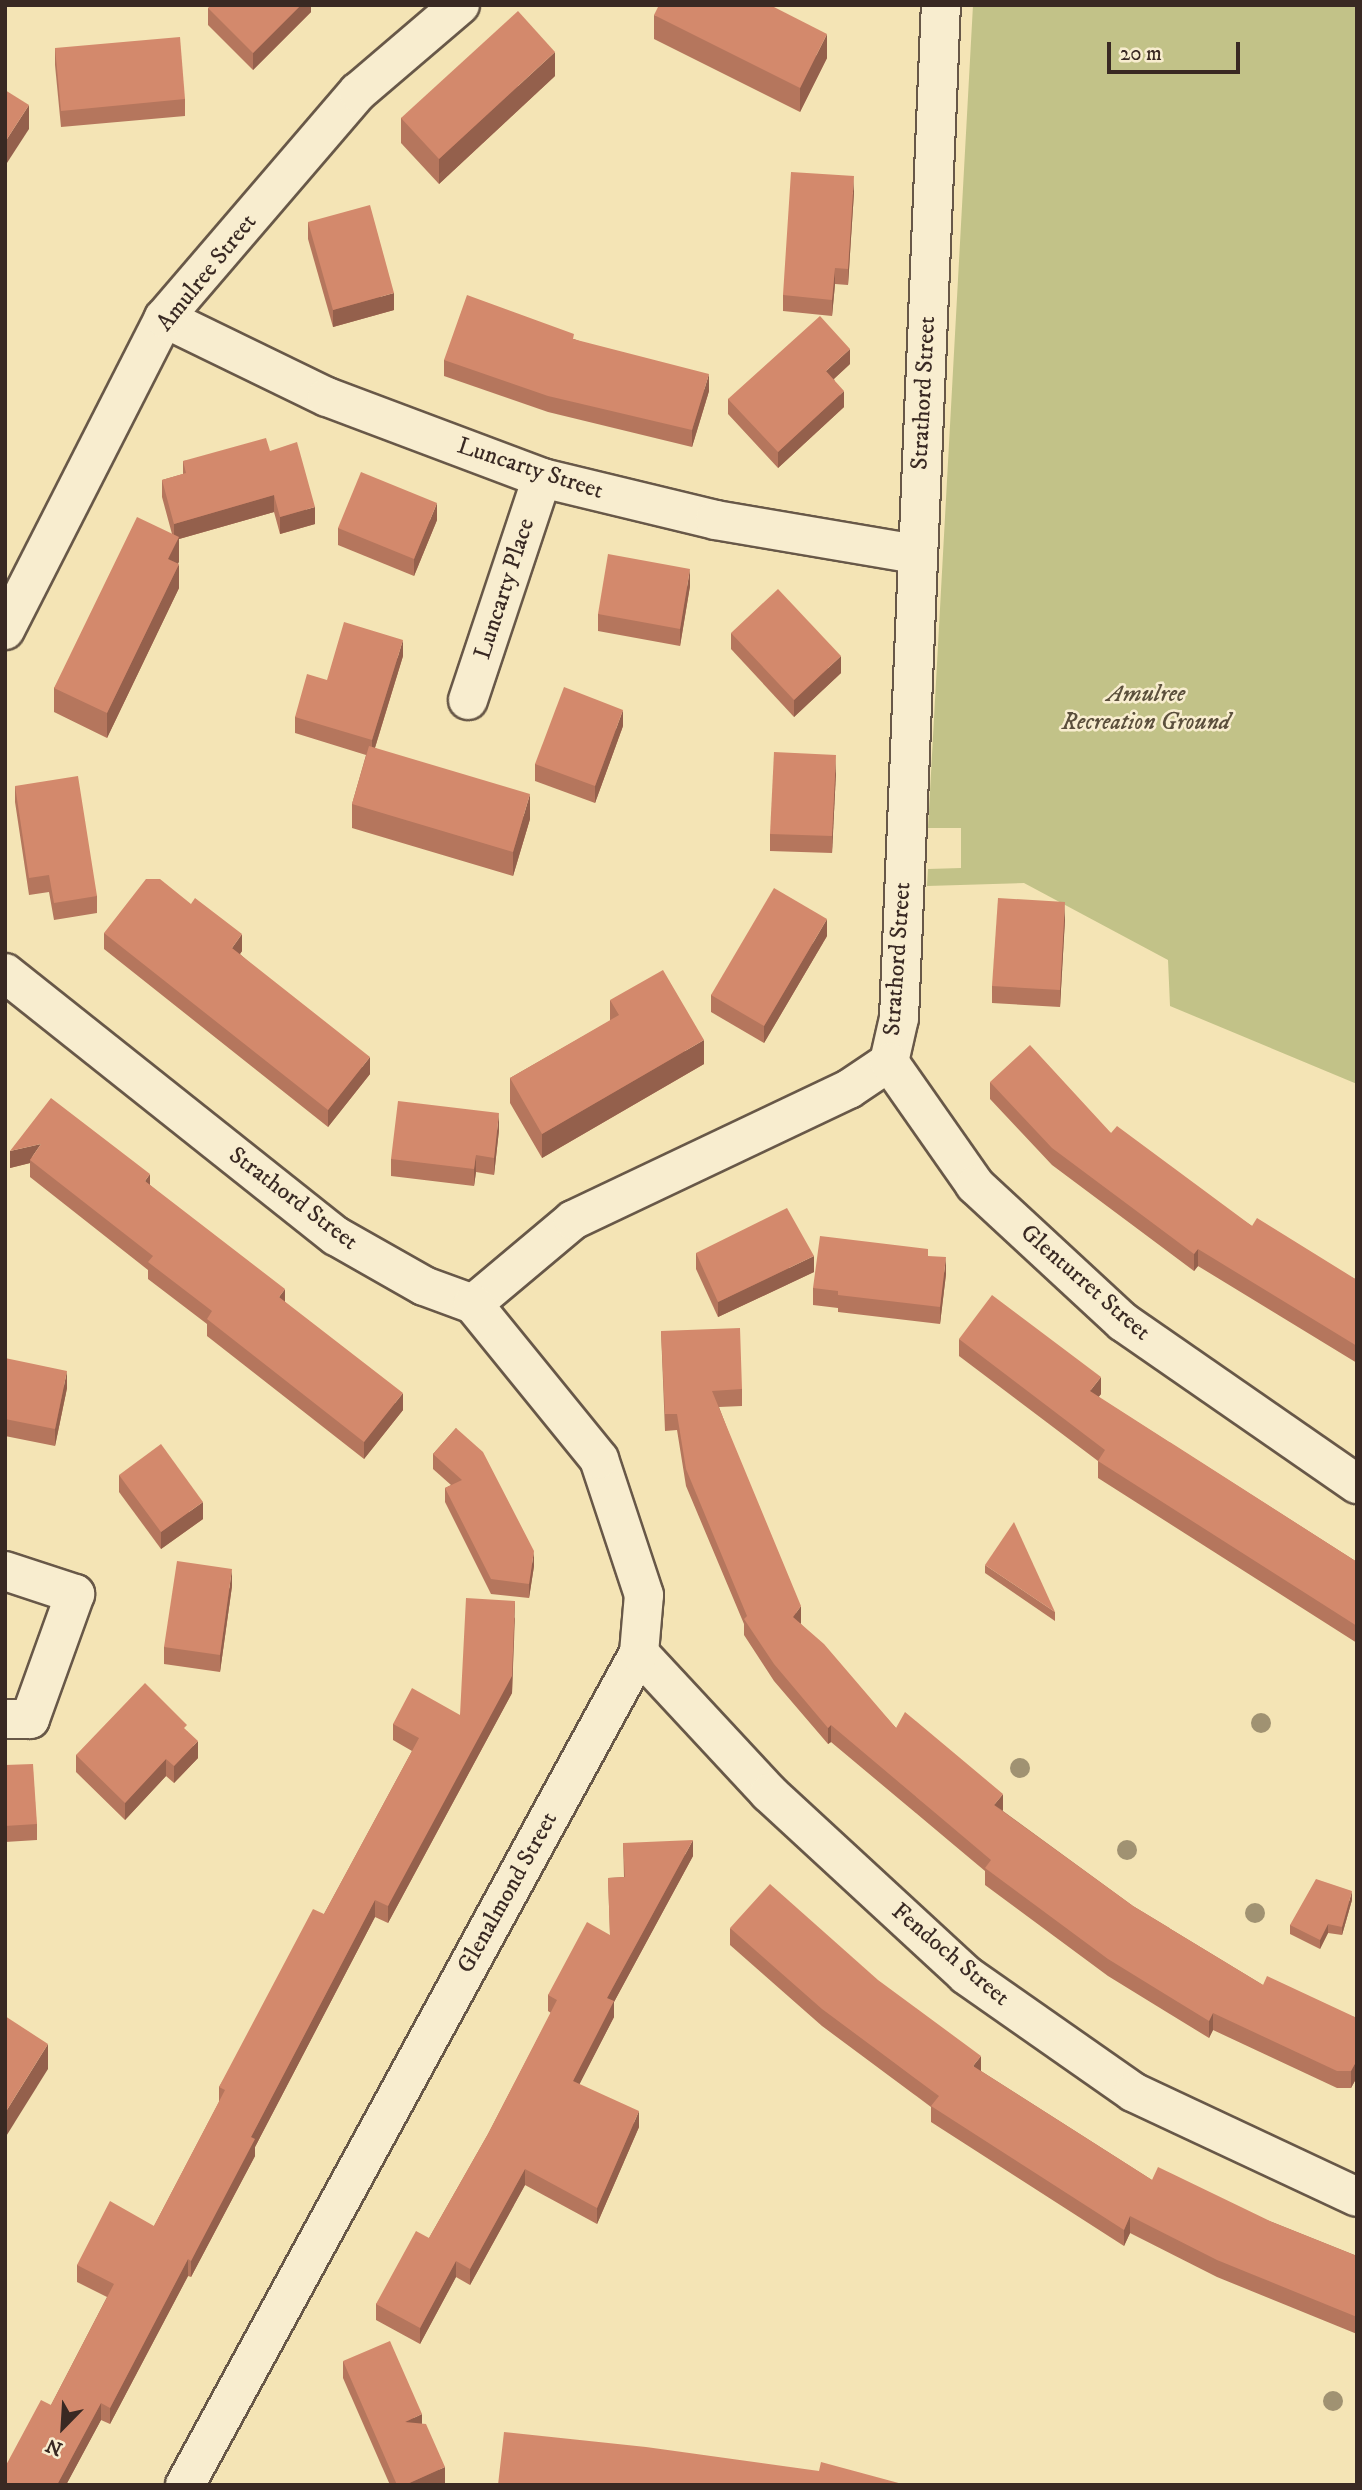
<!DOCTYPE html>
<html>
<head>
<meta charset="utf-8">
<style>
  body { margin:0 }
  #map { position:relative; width:1362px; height:2490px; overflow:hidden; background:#f4e4b5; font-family:"IM FELL DW Pica",serif }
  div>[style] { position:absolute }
  .green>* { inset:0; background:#c2c288 }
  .roads { filter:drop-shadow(2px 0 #685848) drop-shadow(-2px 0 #685848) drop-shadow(0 2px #685848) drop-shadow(0 -2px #685848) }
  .minor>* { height:38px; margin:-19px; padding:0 19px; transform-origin:19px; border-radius:19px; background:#f8edcf }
  .tertiary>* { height:38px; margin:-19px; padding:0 19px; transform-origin:19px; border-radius:19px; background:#f8edcf }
  .trees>* { width:20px; height:20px; margin:-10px; border-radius:50%; background:#a09272 }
  .wall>* { inset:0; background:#b5765d }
  .shaded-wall>* { inset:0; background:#94604c }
  .building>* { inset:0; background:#d3896c }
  span { translate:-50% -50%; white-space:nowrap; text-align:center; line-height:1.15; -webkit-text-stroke:5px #f8edcf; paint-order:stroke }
  .street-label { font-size:24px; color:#392923 }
  .park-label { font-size:24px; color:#5b4f3c; font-style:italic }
  .frame { position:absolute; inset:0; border:7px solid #392923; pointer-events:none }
  .north { position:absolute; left:28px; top:2392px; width:70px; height:70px; -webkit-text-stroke:5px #f8edcf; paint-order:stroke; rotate:204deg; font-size:19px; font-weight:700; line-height:28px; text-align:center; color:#392923 }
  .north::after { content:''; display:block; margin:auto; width:24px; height:32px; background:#392923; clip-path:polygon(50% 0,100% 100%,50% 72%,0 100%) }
  .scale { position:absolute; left:1107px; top:42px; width:133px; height:32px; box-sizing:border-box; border:4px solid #392923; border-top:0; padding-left:9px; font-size:21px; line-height:24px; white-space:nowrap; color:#392923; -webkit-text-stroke:5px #f8edcf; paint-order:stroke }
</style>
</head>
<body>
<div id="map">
  <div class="green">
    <i style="clip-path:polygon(973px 5px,1357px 5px,1357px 1084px,1170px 1006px,1168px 960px,1024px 883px,927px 886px,928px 869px,961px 868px,961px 828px,928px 828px)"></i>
  </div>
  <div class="roads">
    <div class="minor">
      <i style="left:164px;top:318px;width:181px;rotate:25.9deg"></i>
      <i style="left:327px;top:397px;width:230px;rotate:20.6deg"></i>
      <i style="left:542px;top:478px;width:178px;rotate:13.6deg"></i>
      <i style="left:715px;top:520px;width:204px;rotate:9.6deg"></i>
      <i style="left:468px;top:700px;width:234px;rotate:-71.6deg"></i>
      <i style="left:5px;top:973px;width:423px;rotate:38.5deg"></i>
      <i style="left:336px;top:1236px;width:101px;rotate:29.6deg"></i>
      <i style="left:424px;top:1286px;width:52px;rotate:20.2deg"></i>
      <i style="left:473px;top:1304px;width:131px;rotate:-40deg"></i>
      <i style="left:573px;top:1220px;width:306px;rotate:-25.4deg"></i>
      <i style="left:849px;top:1089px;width:48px;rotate:-34deg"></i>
      <i style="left:889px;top:1062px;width:45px;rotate:-77.2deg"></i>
      <i style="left:899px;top:1018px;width:1014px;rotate:-87.63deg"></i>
      <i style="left:889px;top:1062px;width:150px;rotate:55deg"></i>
      <i style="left:975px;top:1185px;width:202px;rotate:42.8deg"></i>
      <i style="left:1123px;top:1322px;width:285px;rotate:34.7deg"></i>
      <i style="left:5px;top:1571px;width:74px;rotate:18.2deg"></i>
      <i style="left:75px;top:1594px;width:133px;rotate:109.8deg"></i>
      <i style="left:30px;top:1719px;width:25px;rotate:180deg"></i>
      <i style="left:639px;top:1653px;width:191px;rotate:47.1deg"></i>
      <i style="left:769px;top:1793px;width:268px;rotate:42.7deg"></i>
      <i style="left:966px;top:1975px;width:204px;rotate:35deg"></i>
      <i style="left:1133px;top:2092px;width:247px;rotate:25.1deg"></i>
      <i style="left:185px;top:2485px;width:948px;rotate:-61.38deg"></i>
      <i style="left:639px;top:1653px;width:58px;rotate:-85.1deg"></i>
      <i style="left:644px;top:1595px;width:143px;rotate:-108.3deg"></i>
      <i style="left:599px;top:1459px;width:200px;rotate:-129.1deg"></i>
    </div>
    <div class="tertiary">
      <i style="left:5px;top:630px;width:350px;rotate:-63deg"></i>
      <i style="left:164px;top:318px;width:298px;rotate:-49.4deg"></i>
      <i style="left:358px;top:92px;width:134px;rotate:-40.5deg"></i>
    </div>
  </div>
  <div class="trees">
    <i style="left:1261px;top:1723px"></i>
    <i style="left:1020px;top:1768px"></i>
    <i style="left:1127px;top:1850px"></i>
    <i style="left:1255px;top:1913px"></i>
    <i style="left:1333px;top:2401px"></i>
  </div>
  <div class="wall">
    <i style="clip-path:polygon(311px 5px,311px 12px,253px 70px,208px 25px,208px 8px)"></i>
    <i style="clip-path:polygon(654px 15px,827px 58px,800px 112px,654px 39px)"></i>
    <i style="clip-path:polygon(55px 48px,185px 99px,185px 116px,61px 127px,55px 65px)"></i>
    <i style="clip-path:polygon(555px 76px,439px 184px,401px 143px,401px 118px)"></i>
    <i style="clip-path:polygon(854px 192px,848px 285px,835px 284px,832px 316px,783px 311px,783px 295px)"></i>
    <i style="clip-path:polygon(308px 222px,394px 310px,333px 327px,308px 239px)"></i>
    <i style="clip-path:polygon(574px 339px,709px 391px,692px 447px,548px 412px,444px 376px,444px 360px)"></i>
    <i style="clip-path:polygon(850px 364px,834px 379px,844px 407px,778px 468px,728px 414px,728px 399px)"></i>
    <i style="clip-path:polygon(270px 451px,315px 524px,280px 534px,274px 512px,179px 539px,178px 563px,179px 588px,107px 738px,54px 712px,54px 688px,172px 534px,162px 497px,162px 480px,183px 474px,183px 461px)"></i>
    <i style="clip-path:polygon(437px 520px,414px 576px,338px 545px,338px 528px)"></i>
    <i style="clip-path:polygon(690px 586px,680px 646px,598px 631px,598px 614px)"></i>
    <i style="clip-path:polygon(731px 633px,841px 673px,794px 717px,731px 649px)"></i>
    <i style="clip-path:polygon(403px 656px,375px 748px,530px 819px,513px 876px,352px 828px,352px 804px,366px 755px,295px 733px,295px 717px,327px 680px)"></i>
    <i style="clip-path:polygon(623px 726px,595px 803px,535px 781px,535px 764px)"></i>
    <i style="clip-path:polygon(836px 772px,832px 853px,770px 851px,770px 834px)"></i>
    <i style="clip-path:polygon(15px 786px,97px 896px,97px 913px,54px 920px,49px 892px,29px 895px,15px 802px)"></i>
    <i style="clip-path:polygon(1065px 919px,1060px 1007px,992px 1003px,992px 986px)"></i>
    <i style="clip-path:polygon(104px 933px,242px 951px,240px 954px,370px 1074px,328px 1127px,104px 949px)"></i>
    <i style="clip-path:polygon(827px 936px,764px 1043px,711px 1012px,711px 995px)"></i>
    <i style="clip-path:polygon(610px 1000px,704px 1064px,542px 1158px,510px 1103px,510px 1078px,610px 1021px)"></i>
    <i style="clip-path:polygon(990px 1082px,1111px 1133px,1252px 1226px,1357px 1280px,1357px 1363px,1198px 1266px,1194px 1271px,1052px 1165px,990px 1099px)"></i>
    <i style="clip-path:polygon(499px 1130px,494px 1175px,476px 1172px,474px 1186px,391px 1176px,391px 1159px)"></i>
    <i style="clip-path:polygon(10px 1151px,150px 1185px,285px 1302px,403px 1410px,364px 1459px,207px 1336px,207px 1324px,148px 1279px,148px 1270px,30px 1177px,30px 1163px,10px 1168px)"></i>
    <i style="clip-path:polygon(696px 1253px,814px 1272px,718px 1317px,696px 1269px)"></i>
    <i style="clip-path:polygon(928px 1256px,946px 1274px,940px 1324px,838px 1312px,838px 1308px,813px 1305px,813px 1288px)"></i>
    <i style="clip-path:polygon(661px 1331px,742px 1389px,742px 1406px,719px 1407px,800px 1623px,896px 1728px,1003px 1811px,1133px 1906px,1263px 1985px,1357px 2018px,1357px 2077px,1351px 2088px,1337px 2088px,1213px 2030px,1209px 2038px,1108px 1976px,985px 1885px,985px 1871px,831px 1742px,828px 1744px,774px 1681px,744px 1635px,744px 1624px,686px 1486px,677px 1430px,665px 1431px)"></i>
    <i style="clip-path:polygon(959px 1339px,1101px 1394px,1098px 1397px,1357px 1562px,1357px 1643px,1098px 1478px,1098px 1461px,959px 1356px)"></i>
    <i style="clip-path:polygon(5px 1358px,67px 1388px,55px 1446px,5px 1436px)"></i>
    <i style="clip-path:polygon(456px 1428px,534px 1566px,529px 1598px,491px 1594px,445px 1502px,445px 1488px,451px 1485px,433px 1469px,433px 1454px)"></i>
    <i style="clip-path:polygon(119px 1475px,203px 1519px,161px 1549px,119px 1492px)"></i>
    <i style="clip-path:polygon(985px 1565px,1055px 1612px,1055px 1621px,985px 1573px)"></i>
    <i style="clip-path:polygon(232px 1586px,220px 1672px,164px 1664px,164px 1647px)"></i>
    <i style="clip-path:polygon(515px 1617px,512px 1693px,388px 1923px,375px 1917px,255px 2147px,255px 2156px,191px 2277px,188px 2276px,110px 2424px,101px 2420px,66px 2485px,5px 2485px,51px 2405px,107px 2297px,77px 2282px,77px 2265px,154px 2226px,219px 2102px,219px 2087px,324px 1914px,412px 1751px,393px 1740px,393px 1724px,460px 1715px)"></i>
    <i style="clip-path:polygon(187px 1731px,198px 1758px,174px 1783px,166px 1776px,125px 1820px,76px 1772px,76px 1755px)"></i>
    <i style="clip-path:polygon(5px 1765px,37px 1824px,37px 1840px,5px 1842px)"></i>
    <i style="clip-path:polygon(623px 1843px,693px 1856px,614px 2002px,614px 2017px,579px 2084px,639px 2127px,597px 2224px,525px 2185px,470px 2285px,456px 2277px,420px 2344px,376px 2320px,376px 2304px,429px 2238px,488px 2134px,551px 2013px,548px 2011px,548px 1995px,610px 1935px,608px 1878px,624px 1877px)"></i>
    <i style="clip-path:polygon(1352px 1900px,1342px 1935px,1328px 1933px,1320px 1949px,1290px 1934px,1290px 1925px)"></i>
    <i style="clip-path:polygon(730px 1928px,981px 2071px,1152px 2180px,1272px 2222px,1357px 2256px,1357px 2334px,1217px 2277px,1130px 2233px,1124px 2246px,931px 2122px,931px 2107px,822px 2026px,730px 1945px)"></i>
    <i style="clip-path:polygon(343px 2361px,422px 2424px,445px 2484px,390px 2485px,343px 2378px)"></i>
  </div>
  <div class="shaded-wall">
    <i style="clip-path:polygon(301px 5px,311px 5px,311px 12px,253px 70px,253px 53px)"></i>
    <i style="clip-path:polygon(827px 34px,827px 58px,800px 112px,800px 88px)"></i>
    <i style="clip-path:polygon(555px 52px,555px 76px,439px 184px,439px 159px)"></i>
    <i style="clip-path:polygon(29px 105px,29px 129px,5px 166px,5px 142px)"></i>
    <i style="clip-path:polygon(854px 176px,854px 192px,848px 285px,848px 269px)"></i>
    <i style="clip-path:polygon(835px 268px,835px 284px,832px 316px,832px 300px)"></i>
    <i style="clip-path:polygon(394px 293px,394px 310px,333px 327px,333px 310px)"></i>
    <i style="clip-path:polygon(850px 349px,850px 364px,826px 386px,826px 371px)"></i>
    <i style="clip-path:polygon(709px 374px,709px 391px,692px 447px,692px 430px)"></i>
    <i style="clip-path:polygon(844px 391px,844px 407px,778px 468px,778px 452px)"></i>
    <i style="clip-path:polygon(274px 495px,274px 512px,179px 539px,179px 562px,168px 583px,168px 559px,174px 541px,174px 524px)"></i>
    <i style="clip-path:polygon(437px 503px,437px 520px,414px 576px,414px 559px)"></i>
    <i style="clip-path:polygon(315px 507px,315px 524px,280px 534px,280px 517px)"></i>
    <i style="clip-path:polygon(179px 564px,179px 588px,107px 738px,107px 713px)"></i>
    <i style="clip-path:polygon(690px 569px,690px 586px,680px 646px,680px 629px)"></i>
    <i style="clip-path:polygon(403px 640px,403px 656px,372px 757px,372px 740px)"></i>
    <i style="clip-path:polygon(841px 656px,841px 673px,794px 717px,794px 700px)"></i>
    <i style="clip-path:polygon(623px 710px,623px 726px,595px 803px,595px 786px)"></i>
    <i style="clip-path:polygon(836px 755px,836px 772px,832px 853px,832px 836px)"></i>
    <i style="clip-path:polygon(530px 794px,530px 819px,513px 876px,513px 852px)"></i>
    <i style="clip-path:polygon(1065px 902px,1065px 919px,1060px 1007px,1060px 990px)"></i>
    <i style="clip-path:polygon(827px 919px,827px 936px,764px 1043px,764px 1026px)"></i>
    <i style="clip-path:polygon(242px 934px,242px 951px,232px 965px,232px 948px)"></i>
    <i style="clip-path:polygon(704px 1040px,704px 1064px,542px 1158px,542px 1134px)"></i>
    <i style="clip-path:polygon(370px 1057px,370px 1074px,328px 1127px,328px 1110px)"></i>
    <i style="clip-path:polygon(499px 1113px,499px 1130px,494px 1175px,494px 1158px)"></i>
    <i style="clip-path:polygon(41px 1144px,30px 1160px,30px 1163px,10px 1168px,10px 1151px)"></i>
    <i style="clip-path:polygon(476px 1155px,476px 1172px,474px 1186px,474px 1169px)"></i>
    <i style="clip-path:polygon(150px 1174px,150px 1191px,145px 1181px)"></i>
    <i style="clip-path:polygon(1198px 1249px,1198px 1266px,1194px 1271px,1194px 1254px)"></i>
    <i style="clip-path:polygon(814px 1256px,814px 1272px,718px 1317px,718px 1302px)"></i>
    <i style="clip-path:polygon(946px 1257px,946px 1274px,940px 1324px,940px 1307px)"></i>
    <i style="clip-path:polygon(285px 1289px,285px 1306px,279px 1297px)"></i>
    <i style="clip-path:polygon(67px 1371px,67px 1388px,55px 1446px,55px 1429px)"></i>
    <i style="clip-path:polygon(1101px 1377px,1101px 1394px,1090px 1408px,1090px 1391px)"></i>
    <i style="clip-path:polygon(403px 1393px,403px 1410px,364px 1459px,364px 1442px)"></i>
    <i style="clip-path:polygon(203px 1502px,203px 1519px,161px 1549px,161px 1532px)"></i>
    <i style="clip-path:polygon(534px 1551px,534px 1566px,529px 1598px,529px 1584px)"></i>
    <i style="clip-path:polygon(232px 1569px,232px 1586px,220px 1672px,220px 1655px)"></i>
    <i style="clip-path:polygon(515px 1601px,512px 1693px,388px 1923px,388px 1906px)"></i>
    <i style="clip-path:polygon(801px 1606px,801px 1623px,793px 1634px,793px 1617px)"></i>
    <i style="clip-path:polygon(831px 1725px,831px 1742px,828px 1744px,828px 1728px)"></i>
    <i style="clip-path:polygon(198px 1741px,198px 1758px,174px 1783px,174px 1766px)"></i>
    <i style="clip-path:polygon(166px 1759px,166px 1776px,125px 1820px,125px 1803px)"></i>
    <i style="clip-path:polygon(1003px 1794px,1003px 1811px,994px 1805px)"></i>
    <i style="clip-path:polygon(693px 1840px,693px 1856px,614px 2002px,614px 2017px,573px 2097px,573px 2081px,607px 1998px)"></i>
    <i style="clip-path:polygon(1352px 1891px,1352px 1900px,1342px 1935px,1342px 1927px)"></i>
    <i style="clip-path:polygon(375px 1900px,375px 1917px,255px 2147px,255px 2156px,191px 2277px,191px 2261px,251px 2137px)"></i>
    <i style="clip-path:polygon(1328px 1924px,1328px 1933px,1320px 1949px,1320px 1940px)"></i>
    <i style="clip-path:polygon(1213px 2013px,1213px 2030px,1209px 2038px,1209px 2021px)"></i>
    <i style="clip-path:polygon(48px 2044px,48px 2069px,5px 2138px,5px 2113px)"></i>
    <i style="clip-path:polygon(981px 2056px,981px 2073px,973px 2066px)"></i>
    <i style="clip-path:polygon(1357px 2060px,1357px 2077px,1351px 2088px,1351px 2071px)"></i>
    <i style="clip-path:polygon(639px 2111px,639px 2127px,597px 2224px,597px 2208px)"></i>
    <i style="clip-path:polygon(525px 2169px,525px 2185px,470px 2285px,470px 2269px)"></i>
    <i style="clip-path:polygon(1130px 2216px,1130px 2233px,1124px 2246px,1124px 2230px)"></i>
    <i style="clip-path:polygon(188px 2259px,188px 2276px,110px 2424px,110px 2408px)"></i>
    <i style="clip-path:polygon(456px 2261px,456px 2277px,420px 2344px,420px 2328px)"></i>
    <i style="clip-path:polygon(101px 2403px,101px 2420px,66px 2485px,57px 2485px)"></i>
    <i style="clip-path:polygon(422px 2414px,422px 2431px,405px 2422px)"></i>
    <i style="clip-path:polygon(445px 2467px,445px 2484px,444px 2485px,405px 2485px)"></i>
  </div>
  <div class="building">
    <i style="clip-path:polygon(211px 5px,301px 5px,253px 53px,208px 8px)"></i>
    <i style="clip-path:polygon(659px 5px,770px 5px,827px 34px,800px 88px,654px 15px)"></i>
    <i style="clip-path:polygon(518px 11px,555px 52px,439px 159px,401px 118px)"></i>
    <i style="clip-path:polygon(180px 37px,185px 99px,61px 111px,55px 48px)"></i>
    <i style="clip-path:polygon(5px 90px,29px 105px,5px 142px)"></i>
    <i style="clip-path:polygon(791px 172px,854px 176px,848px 269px,835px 268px,832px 300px,783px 295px)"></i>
    <i style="clip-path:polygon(370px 205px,394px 293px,333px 310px,308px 222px)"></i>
    <i style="clip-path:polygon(467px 295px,574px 334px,573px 339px,709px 374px,692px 430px,548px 396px,444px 360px)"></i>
    <i style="clip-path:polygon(820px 316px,850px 349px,826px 371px,844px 391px,778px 452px,728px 399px)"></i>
    <i style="clip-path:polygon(266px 438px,270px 451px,297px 442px,315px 507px,280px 517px,274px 495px,174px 524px,162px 480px,186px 473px,183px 461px)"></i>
    <i style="clip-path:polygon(361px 472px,437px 503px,414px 559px,338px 528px)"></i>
    <i style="clip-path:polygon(137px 517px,179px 537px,168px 559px,179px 564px,107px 713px,54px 688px)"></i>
    <i style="clip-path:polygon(608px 554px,690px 569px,680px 629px,598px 614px)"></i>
    <i style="clip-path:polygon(778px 589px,841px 656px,794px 700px,731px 633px)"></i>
    <i style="clip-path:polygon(344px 622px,403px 640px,372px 740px,295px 717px,307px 674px,327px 680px)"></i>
    <i style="clip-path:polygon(564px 687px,623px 710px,595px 786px,535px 764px)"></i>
    <i style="clip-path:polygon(369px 746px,530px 794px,513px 852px,352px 804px)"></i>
    <i style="clip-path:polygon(774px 752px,836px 755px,832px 836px,770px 834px)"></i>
    <i style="clip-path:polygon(78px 776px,97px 896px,54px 903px,49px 875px,29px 878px,15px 786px)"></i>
    <i style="clip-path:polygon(146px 879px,160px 879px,191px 904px,195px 898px,242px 934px,232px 948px,370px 1057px,328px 1110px,104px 933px)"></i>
    <i style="clip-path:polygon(774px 888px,827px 919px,764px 1026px,711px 995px)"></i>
    <i style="clip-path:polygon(998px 898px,1065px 902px,1060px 990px,992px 986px)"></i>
    <i style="clip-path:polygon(663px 970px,704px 1040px,542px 1134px,510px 1078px,619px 1015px,610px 1000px)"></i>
    <i style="clip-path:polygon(1030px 1045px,1111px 1133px,1117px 1126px,1252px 1226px,1257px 1218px,1357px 1280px,1357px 1346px,1198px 1249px,1194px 1254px,1052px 1148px,990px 1082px)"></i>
    <i style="clip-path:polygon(51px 1098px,150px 1174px,145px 1181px,285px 1289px,279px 1297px,403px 1393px,364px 1442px,207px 1319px,212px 1311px,148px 1262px,153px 1256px,30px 1160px,41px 1144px,10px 1151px)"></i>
    <i style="clip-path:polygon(398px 1101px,499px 1113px,494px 1158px,476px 1155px,474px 1169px,391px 1159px)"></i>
    <i style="clip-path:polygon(787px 1208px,814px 1256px,718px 1302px,696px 1253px)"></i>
    <i style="clip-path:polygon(820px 1236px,928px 1249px,928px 1256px,946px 1257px,940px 1307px,838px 1295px,838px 1291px,813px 1288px)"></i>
    <i style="clip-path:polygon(992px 1295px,1101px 1377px,1090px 1391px,1357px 1562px,1357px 1626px,1098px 1461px,1105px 1450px,959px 1339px)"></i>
    <i style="clip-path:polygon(740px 1328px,742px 1389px,712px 1391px,801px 1606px,793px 1617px,824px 1644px,896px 1728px,905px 1712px,1003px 1794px,994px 1805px,1133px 1906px,1263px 1985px,1267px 1976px,1357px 2018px,1357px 2060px,1351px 2071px,1337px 2071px,1213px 2013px,1209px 2021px,1108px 1959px,985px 1868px,991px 1860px,831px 1725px,828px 1728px,774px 1664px,744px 1619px,747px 1616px,686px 1469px,677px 1414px,665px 1414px,661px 1331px)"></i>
    <i style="clip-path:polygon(5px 1358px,67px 1371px,55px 1429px,5px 1419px)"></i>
    <i style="clip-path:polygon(456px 1428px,483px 1452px,534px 1551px,529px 1584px,491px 1579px,445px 1488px,462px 1480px,433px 1454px)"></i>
    <i style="clip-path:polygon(161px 1444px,203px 1502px,161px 1532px,119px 1475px)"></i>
    <i style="clip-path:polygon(1014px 1522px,1055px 1612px,985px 1565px)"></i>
    <i style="clip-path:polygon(177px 1561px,232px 1569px,220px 1655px,164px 1647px)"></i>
    <i style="clip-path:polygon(466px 1598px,515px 1601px,512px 1676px,388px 1906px,375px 1900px,251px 2137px,255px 2139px,191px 2261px,188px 2259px,110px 2408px,101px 2403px,57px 2485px,5px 2485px,5px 2467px,41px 2400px,51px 2405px,114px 2284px,77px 2265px,110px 2201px,154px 2226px,225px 2090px,219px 2087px,313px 1909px,324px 1914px,419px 1738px,393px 1724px,412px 1688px,460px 1715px)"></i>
    <i style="clip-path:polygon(145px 1683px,187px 1725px,184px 1728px,198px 1741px,174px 1766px,166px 1759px,125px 1803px,76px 1755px)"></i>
    <i style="clip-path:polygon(33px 1764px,37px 1824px,5px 1826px,5px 1765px)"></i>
    <i style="clip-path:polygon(693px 1840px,607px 1998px,614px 2001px,573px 2081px,639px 2111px,597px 2208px,525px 2169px,470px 2269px,456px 2261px,420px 2328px,376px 2304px,416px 2231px,429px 2238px,488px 2134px,557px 2000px,548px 1995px,587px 1922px,610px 1935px,608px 1878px,625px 1877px,623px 1843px)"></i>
    <i style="clip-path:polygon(1316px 1879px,1352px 1891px,1342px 1927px,1328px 1924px,1320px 1940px,1290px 1925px)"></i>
    <i style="clip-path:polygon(770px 1884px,878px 1980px,981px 2056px,973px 2066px,1152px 2180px,1158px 2167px,1272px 2222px,1357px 2256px,1357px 2317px,1217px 2260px,1130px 2216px,1124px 2230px,931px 2106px,939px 2096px,822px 2009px,730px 1928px)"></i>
    <i style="clip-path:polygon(5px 2016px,48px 2044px,5px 2113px)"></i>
    <i style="clip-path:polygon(390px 2341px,422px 2414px,405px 2422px,426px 2424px,445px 2467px,405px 2485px,397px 2485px,343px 2361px)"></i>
    <i style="clip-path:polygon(504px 2432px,646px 2447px,819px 2471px,821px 2462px,906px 2485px,498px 2485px)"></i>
  </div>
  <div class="street-label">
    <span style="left:207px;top:273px;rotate:-51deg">Amulree Street</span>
    <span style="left:924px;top:393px;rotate:-87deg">Strathord Street</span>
    <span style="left:530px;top:469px;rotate:18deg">Luncarty Street</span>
    <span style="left:505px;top:589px;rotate:-72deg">Luncarty Place</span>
    <span style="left:898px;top:959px;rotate:-86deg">Strathord Street</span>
    <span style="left:293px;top:1199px;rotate:37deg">Strathord Street</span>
    <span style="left:1085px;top:1283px;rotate:41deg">Glenturret Street</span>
    <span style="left:508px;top:1893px;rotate:-61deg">Glenalmond Street</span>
    <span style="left:950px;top:1955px;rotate:40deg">Fendoch Street</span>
  </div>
  <div class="park-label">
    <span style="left:1146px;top:709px">Amulree<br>Recreation Ground</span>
  </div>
  <div class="frame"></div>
  <div class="north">N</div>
  <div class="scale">20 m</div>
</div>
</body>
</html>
